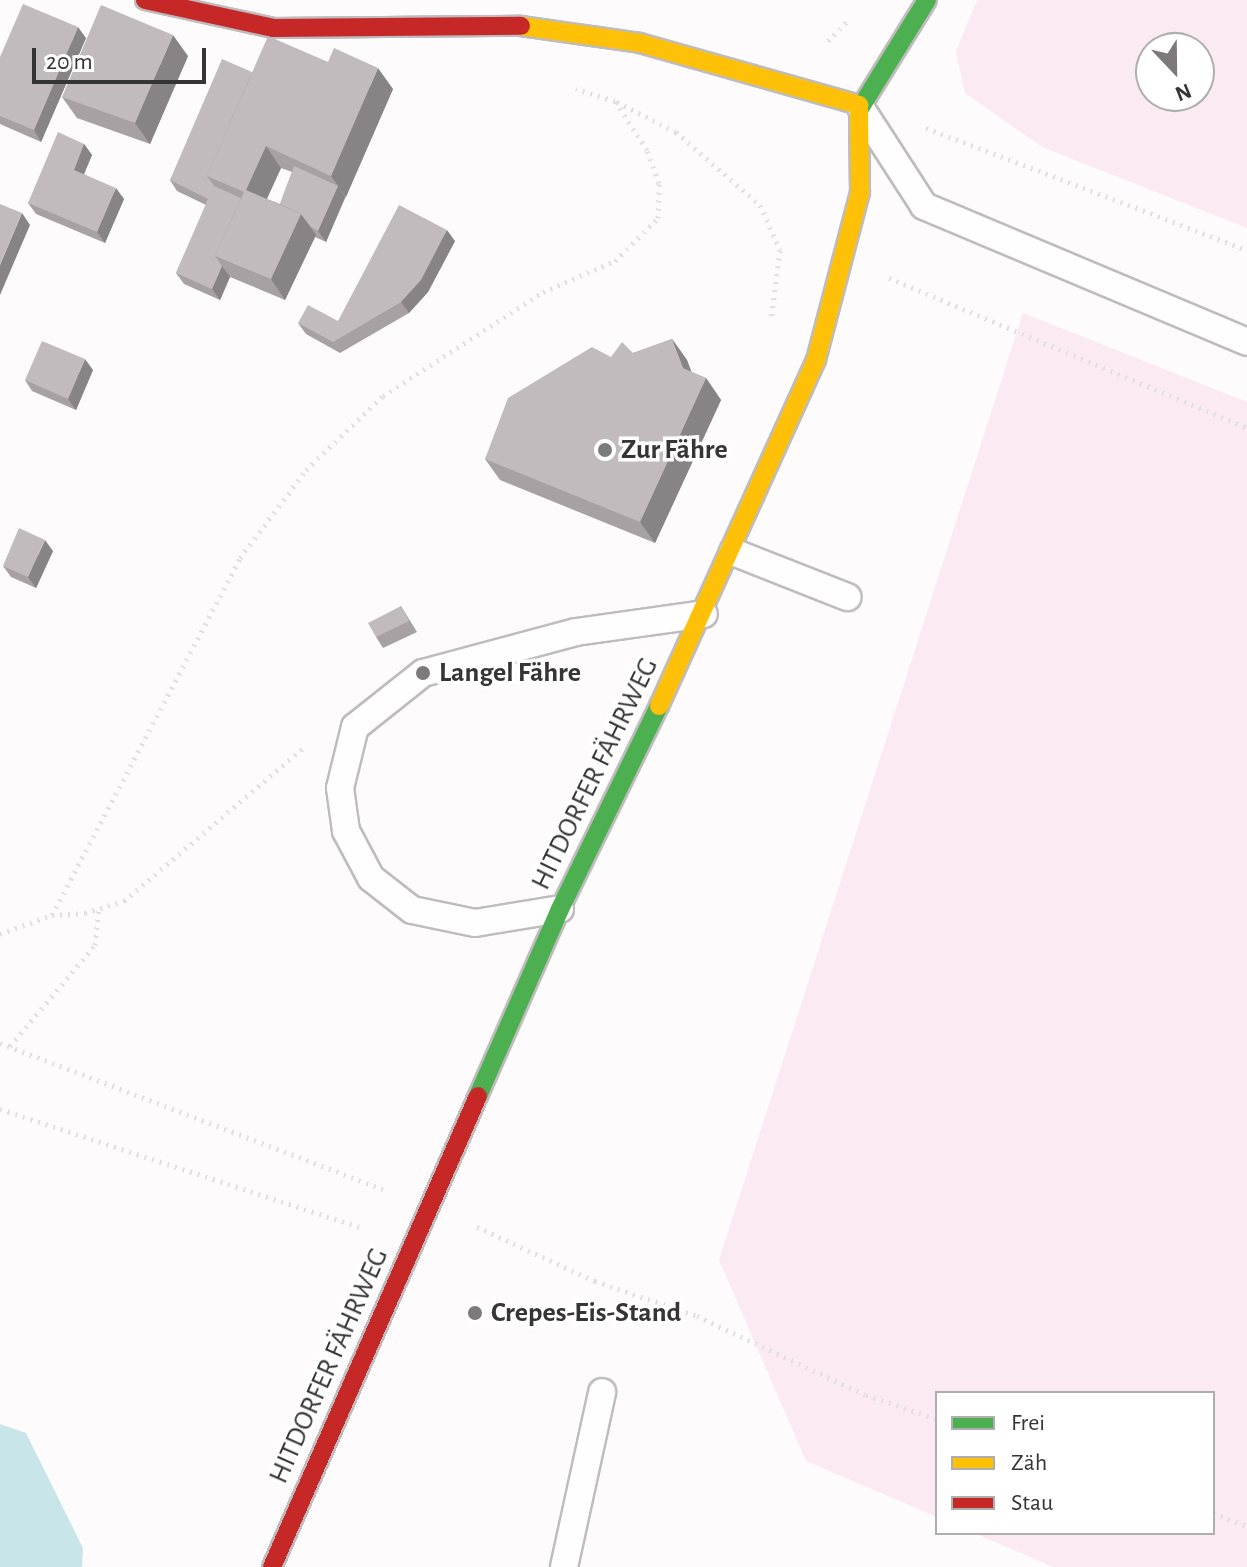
<!DOCTYPE html>
<html>
<head>
<meta charset="utf-8">
<style>
  body { margin:0 }
  #map { position:relative; width:1247px; height:1567px; overflow:hidden; background:#fdfbfc; font-family:"Alegreya Sans",sans-serif }
  div>[style] { position:absolute }
  .green>* { inset:0; background:#fceaf3 }
  .water>* { inset:0; background:#c8e5e9 }
  .path>* { height:5px; margin-top:-2.5px; transform-origin:0; background:repeating-linear-gradient(90deg,#e1e0e0 0 2px,transparent 0 8px) }
  .roads { filter:drop-shadow(2px 0 #bebcbd) drop-shadow(-2px 0 #bebcbd) drop-shadow(0 2px #bebcbd) drop-shadow(0 -2px #bebcbd) }
  .lane>* { height:26px; margin:-13px; padding:0 13px; transform-origin:13px; border-radius:13px; background:#fffeff }
  .fast>* { height:18px; margin:-9px; padding:0 9px; transform-origin:9px; border-radius:9px; background:#4caf50 }
  .slow>* { height:18px; margin:-9px; padding:0 9px; transform-origin:9px; border-radius:9px; background:#ffc107 }
  .jam>* { height:18px; margin:-9px; padding:0 9px; transform-origin:9px; border-radius:9px; background:#c62828 }
  .wall>* { inset:0; background:#a7a1a3 }
  .shaded-wall>* { inset:0; background:#888385 }
  .building>* { inset:0; background:#c2bbbe }
  .dots>* { width:22px; height:22px; translate:-50% -50%; box-sizing:border-box; border:4px solid #fff; border-radius:50% }
  span { translate:-50% -50%; white-space:nowrap; text-align:center; line-height:1.15; -webkit-text-stroke:7px #fff; paint-order:stroke }
  .poi-label { font-size:28px; color:#363535; font-weight:700 }
  .left { translate:0 -50%; text-align:left }
  .street-label { font-size:28px; color:#363535 }
  .legend { position:absolute; left:935px; top:1391px; width:280px; height:144px; box-sizing:border-box; background:#fff; border:2px solid #afaeae; margin:0; padding:10px 14px; list-style:none; font-size:24px; color:#363535 }
  .legend li { display:flex; align-items:center; gap:16px; height:40px }
  .legend b { width:40px; border:2px solid #afaeae }
  .north { position:absolute; left:1135px; top:32px; width:80px; height:80px; box-sizing:border-box; background:#fff; border:2px solid #afaeae; border-radius:50%; rotate:158deg; font-size:22px; font-weight:700; line-height:32px; text-align:center; color:#363535 }
  .north::after { content:''; display:block; margin:auto; width:28px; height:36px; background:#7c7a7b; clip-path:polygon(50% 0,100% 100%,50% 72%,0 100%) }
  .scale { position:absolute; left:32px; top:48px; width:174px; height:36px; box-sizing:border-box; border:4px solid #363535; border-top:0; padding-left:10px; font-size:24px; line-height:28px; white-space:nowrap; color:#363535; -webkit-text-stroke:6px #fff; paint-order:stroke }
</style>
</head>
<body>
<div id="map">
  <div class="green">
    <i style="clip-path:polygon(evenodd,977px 0,1247px 0,1247px 228px,1042px 147px,965px 93px,956px 51px,977px 0,1151px 48px,1199px 48px,1199px 96px,1151px 96px,1151px 48px)"></i>
    <i style="clip-path:polygon(1023px 313px,1247px 402px,1247px 1567px,1053px 1567px,974px 1533px,1213px 1533px,1213px 1393px,937px 1393px,937px 1517px,806px 1461px,719px 1260px)"></i>
  </div>
  <div class="water">
    <i style="clip-path:polygon(0 1424px,26px 1433px,83px 1548px,82px 1567px,0 1567px)"></i>
  </div>
  <div class="path">
    <i style="left:828px;top:41px;width:29px;rotate:-46deg"></i>
    <i style="left:617px;top:102px;width:66px;rotate:27deg"></i>
    <i style="left:676px;top:132px;width:111px;rotate:41deg"></i>
    <i style="left:760px;top:205px;width:49px;rotate:66deg"></i>
    <i style="left:780px;top:250px;width:70px;rotate:97.4deg"></i>
    <i style="left:926px;top:128px;width:343px;rotate:20.8deg"></i>
    <i style="left:889px;top:278px;width:388px;rotate:22.7deg"></i>
    <i style="left:52px;top:915px;width:403px;rotate:-62.2deg"></i>
    <i style="left:240px;top:558px;width:110px;rotate:-53.1deg"></i>
    <i style="left:306px;top:470px;width:107px;rotate:-43.9deg"></i>
    <i style="left:383px;top:396px;width:191px;rotate:-33deg"></i>
    <i style="left:543px;top:292px;width:78px;rotate:-23.3deg"></i>
    <i style="left:615px;top:261px;width:61px;rotate:-45deg"></i>
    <i style="left:658px;top:218px;width:35px;rotate:-88deg"></i>
    <i style="left:659px;top:183px;width:35px;rotate:-110deg"></i>
    <i style="left:647px;top:150px;width:59px;rotate:-123.1deg"></i>
    <i style="left:615px;top:101px;width:41px;rotate:-162.9deg"></i>
    <i style="left:0;top:934px;width:55px;rotate:-20.1deg"></i>
    <i style="left:52px;top:915px;width:33px;rotate:-3deg"></i>
    <i style="left:85px;top:913px;width:41px;rotate:-17.1deg"></i>
    <i style="left:124px;top:901px;width:235px;rotate:-40.5deg"></i>
    <i style="left:0;top:1043px;width:410px;rotate:20.9deg"></i>
    <i style="left:10px;top:1046px;width:132px;rotate:-49.9deg"></i>
    <i style="left:95px;top:945px;width:37px;rotate:-84deg"></i>
    <i style="left:0;top:1109px;width:381px;rotate:18.2deg"></i>
    <i style="left:477px;top:1227px;width:130px;rotate:24.6deg"></i>
    <i style="left:595px;top:1281px;width:108px;rotate:18.9deg"></i>
    <i style="left:697px;top:1316px;width:187px;rotate:25.1deg"></i>
    <i style="left:866px;top:1395px;width:75px;rotate:18.7deg"></i>
    <i style="left:1213px;top:1513px;width:36px;rotate:21deg"></i>
  </div>
  <div class="roads">
    <div class="lane">
      <i style="left:862px;top:110px;width:114px;rotate:57.1deg"></i>
      <i style="left:924px;top:206px;width:350px;rotate:22.8deg"></i>
      <i style="left:733px;top:552px;width:123px;rotate:21.5deg"></i>
      <i style="left:560px;top:909px;width:86px;rotate:170.6deg"></i>
      <i style="left:475px;top:923px;width:64px;rotate:-168.3deg"></i>
      <i style="left:412px;top:910px;width:52px;rotate:-142deg"></i>
      <i style="left:371px;top:878px;width:53px;rotate:-118deg"></i>
      <i style="left:346px;top:831px;width:43px;rotate:-97.9deg"></i>
      <i style="left:340px;top:788px;width:63px;rotate:-76.2deg"></i>
      <i style="left:355px;top:727px;width:87px;rotate:-38.5deg"></i>
      <i style="left:423px;top:673px;width:158px;rotate:-15deg"></i>
      <i style="left:576px;top:632px;width:129px;rotate:-8deg"></i>
      <i style="left:564px;top:1567px;width:179px;rotate:-77.7deg"></i>
    </div>
    <div class="fast">
      <i style="left:859px;top:110px;width:129px;rotate:-58.3deg"></i>
      <i style="left:478px;top:1096px;width:204px;rotate:-66.3deg"></i>
      <i style="left:560px;top:909px;width:226px;rotate:-64deg"></i>
    </div>
    <div class="slow">
      <i style="left:521px;top:26px;width:120px;rotate:8.1deg"></i>
      <i style="left:640px;top:43px;width:228px;rotate:15.8deg"></i>
      <i style="left:659px;top:706px;width:380px;rotate:-65.6deg"></i>
      <i style="left:816px;top:360px;width:174px;rotate:-75.3deg"></i>
      <i style="left:860px;top:192px;width:82px;rotate:-90.7deg"></i>
    </div>
    <div class="jam">
      <i style="left:145px;top:0;width:131px;rotate:12.3deg"></i>
      <i style="left:273px;top:28px;width:248px;rotate:-0.5deg"></i>
      <i style="left:272px;top:1567px;width:514px;rotate:-66.38deg"></i>
    </div>
  </div>
  <div class="wall">
    <i style="clip-path:polygon(86px 38px,41px 142px,0 124px,0 57px)"></i>
    <i style="clip-path:polygon(188px 56px,150px 144px,77px 118px,62px 97px)"></i>
    <i style="clip-path:polygon(evenodd,252px 72px,393px 89px,326px 242px,315px 237px,285px 300px,230px 277px,220px 300px,184px 284px,176px 273px,206px 205px,177px 191px,170px 180px,252px 72px,281px 168px,292px 172px,280px 204px,267px 199px,281px 168px)"></i>
    <i style="clip-path:polygon(84px 144px,92px 155px,84px 174px,124px 199px,105px 243px,36px 214px,28px 203px)"></i>
    <i style="clip-path:polygon(455px 241px,428px 292px,409px 313px,340px 353px,306px 334px,298px 323px,338px 321px)"></i>
    <i style="clip-path:polygon(672px 339px,687px 360px,691px 372px,706px 378px,721px 400px,655px 543px,500px 480px,485px 459px,611px 357px,633px 353px)"></i>
    <i style="clip-path:polygon(93px 370px,76px 410px,32px 391px,25px 380px)"></i>
    <i style="clip-path:polygon(53px 551px,36px 588px,11px 577px,3px 566px)"></i>
    <i style="clip-path:polygon(401px 606px,417px 632px,383px 648px,376px 637px)"></i>
  </div>
  <div class="shaded-wall">
    <i style="clip-path:polygon(78px 27px,86px 38px,41px 142px,34px 130px)"></i>
    <i style="clip-path:polygon(173px 35px,188px 56px,150px 144px,135px 123px)"></i>
    <i style="clip-path:polygon(378px 68px,393px 89px,346px 197px,331px 176px)"></i>
    <i style="clip-path:polygon(84px 144px,92px 155px,81px 181px,74px 170px)"></i>
    <i style="clip-path:polygon(266px 146px,281px 168px,261px 211px,246px 190px)"></i>
    <i style="clip-path:polygon(338px 186px,345px 197px,326px 242px,318px 231px)"></i>
    <i style="clip-path:polygon(116px 188px,124px 199px,105px 243px,97px 232px)"></i>
    <i style="clip-path:polygon(22px 213px,30px 225px,0 295px,0 265px)"></i>
    <i style="clip-path:polygon(301px 214px,316px 235px,285px 300px,271px 279px)"></i>
    <i style="clip-path:polygon(447px 230px,455px 241px,428px 292px,409px 313px,401px 302px)"></i>
    <i style="clip-path:polygon(222px 266px,230px 277px,220px 300px,212px 289px)"></i>
    <i style="clip-path:polygon(672px 339px,687px 360px,698px 389px,683px 368px)"></i>
    <i style="clip-path:polygon(85px 359px,93px 370px,76px 410px,68px 399px)"></i>
    <i style="clip-path:polygon(706px 378px,721px 400px,655px 543px,640px 522px)"></i>
    <i style="clip-path:polygon(45px 540px,53px 551px,36px 588px,28px 577px)"></i>
  </div>
  <div class="building">
    <i style="clip-path:polygon(23px 4px,78px 27px,34px 130px,0 116px,0 57px)"></i>
    <i style="clip-path:polygon(101px 5px,173px 35px,135px 123px,62px 97px)"></i>
    <i style="clip-path:polygon(268px 36px,328px 62px,334px 48px,378px 68px,331px 176px,266px 146px,246px 190px,301px 214px,271px 279px,215px 256px,244px 192px,207px 176px)"></i>
    <i style="clip-path:polygon(222px 59px,252px 72px,207px 176px,214px 186px,241px 198px,215px 256px,222px 266px,212px 289px,176px 273px,208px 199px,170px 180px)"></i>
    <i style="clip-path:polygon(58px 132px,84px 144px,74px 170px,116px 188px,97px 232px,28px 203px)"></i>
    <i style="clip-path:polygon(294px 166px,338px 186px,318px 231px,311px 227px,301px 214px,280px 204px)"></i>
    <i style="clip-path:polygon(0 204px,22px 213px,0 265px)"></i>
    <i style="clip-path:polygon(399px 205px,447px 230px,421px 280px,401px 302px,333px 342px,298px 323px,308px 305px,338px 321px)"></i>
    <i style="clip-path:polygon(672px 339px,683px 368px,706px 378px,640px 522px,485px 459px,508px 398px,592px 347px,611px 357px,622px 342px,633px 353px)"></i>
    <i style="clip-path:polygon(42px 341px,85px 359px,68px 399px,25px 380px)"></i>
    <i style="clip-path:polygon(19px 528px,45px 540px,28px 577px,3px 566px)"></i>
    <i style="clip-path:polygon(401px 606px,409px 621px,376px 637px,368px 623px)"></i>
  </div>
  <div class="dots">
    <i style="left:605px;top:450px;background:#7c7a7b"></i>
    <i style="left:423px;top:673px;background:#7c7a7b"></i>
    <i style="left:475px;top:1313px;background:#7c7a7b"></i>
  </div>
  <div class="poi-label">
    <span class="left" style="left:621px;top:450px">Zur Fähre</span>
    <span class="left" style="left:439px;top:673px">Langel Fähre</span>
    <span class="left" style="left:491px;top:1313px">Crepes-Eis-Stand</span>
  </div>
  <div class="street-label">
    <span style="left:595px;top:774px;rotate:-64deg">HITDORFER FÄHRWEG</span>
    <span style="left:329px;top:1366px;rotate:-66deg">HITDORFER FÄHRWEG</span>
  </div>
  <ul class="legend">
  <li><b style="height:10px;background:#4caf50"></b>Frei</li>
  <li><b style="height:10px;background:#ffc107"></b>Zäh</li>
  <li><b style="height:10px;background:#c62828"></b>Stau</li>
  </ul>
  <div class="north">N</div>
  <div class="scale">20 m</div>
</div>
</body>
</html>
